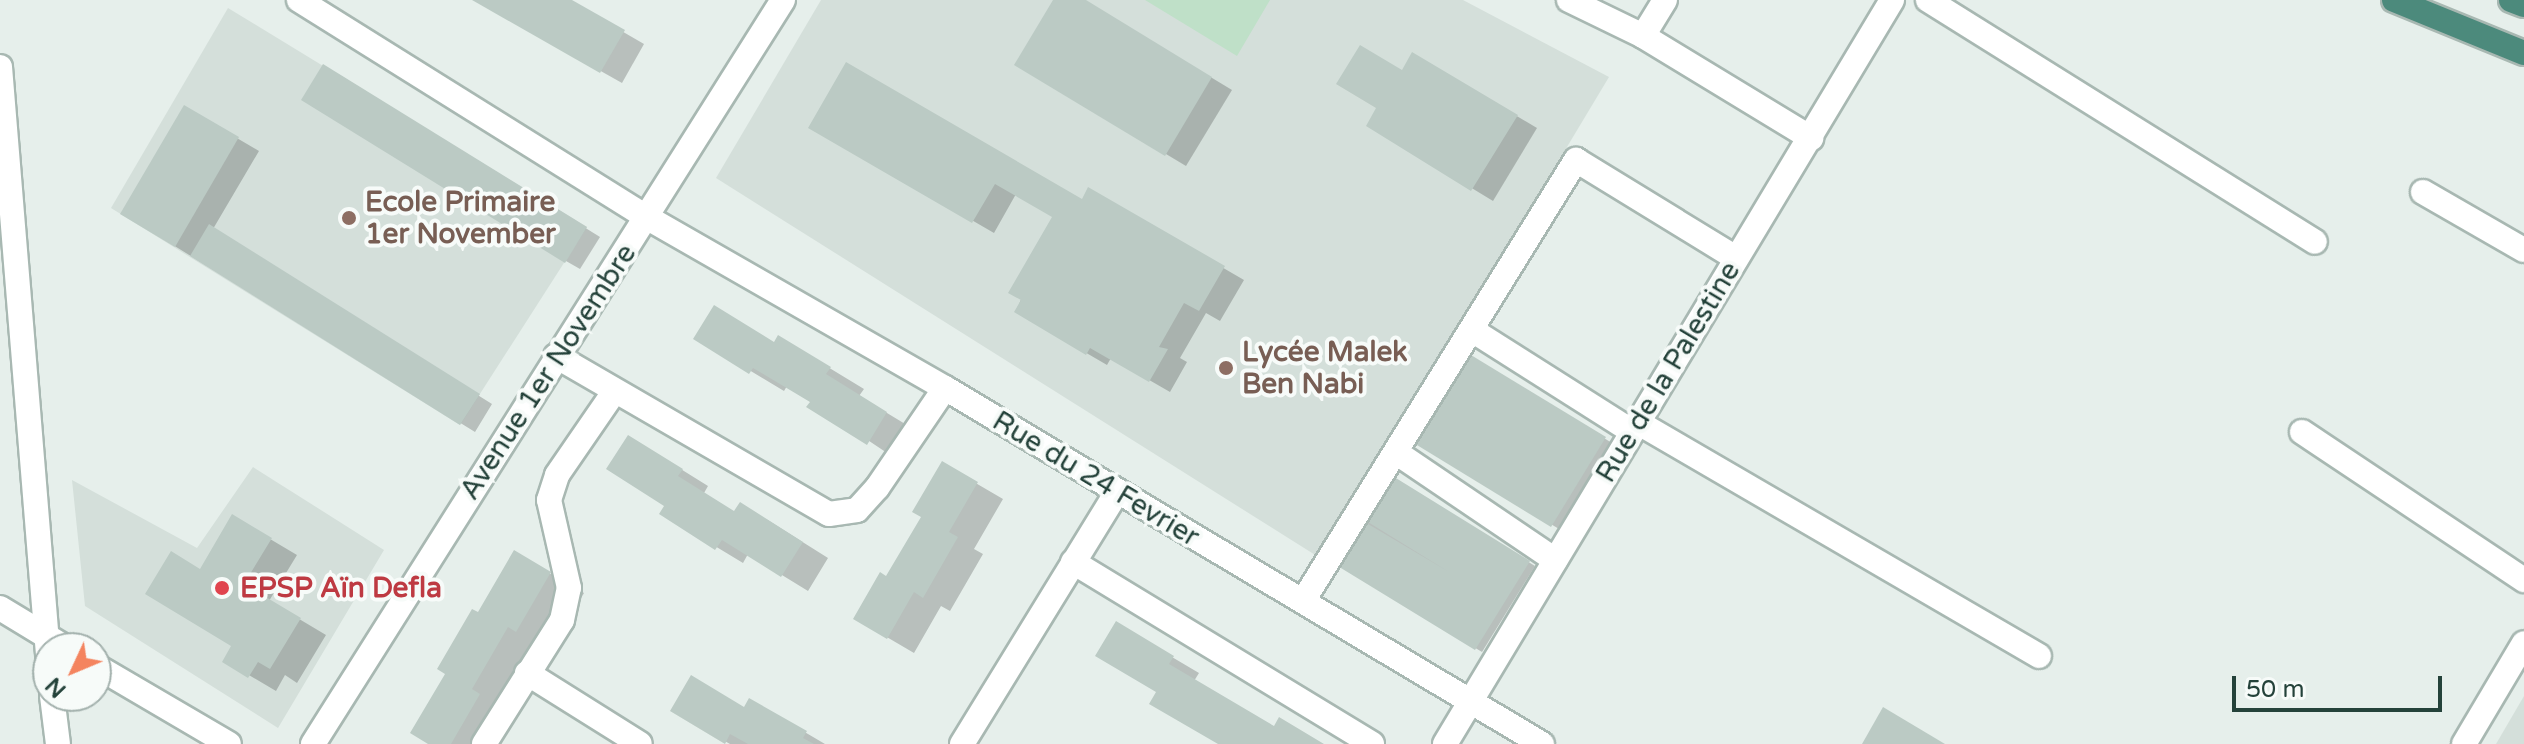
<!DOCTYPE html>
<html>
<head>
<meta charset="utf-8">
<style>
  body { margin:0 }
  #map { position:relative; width:2524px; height:744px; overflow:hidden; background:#e6efeb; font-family:"Varela Round",sans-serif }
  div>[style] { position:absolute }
  .built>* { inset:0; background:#d4dfda }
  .green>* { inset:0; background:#bfe0c8 }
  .shadow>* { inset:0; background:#0003 }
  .building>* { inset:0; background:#bbcac4 }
  .roads { filter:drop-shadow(2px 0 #a8b8b2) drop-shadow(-2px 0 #a8b8b2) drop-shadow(0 2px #a8b8b2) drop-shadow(0 -2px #a8b8b2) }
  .minor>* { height:24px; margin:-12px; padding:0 12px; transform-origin:12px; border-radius:12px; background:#fff }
  .tertiary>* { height:24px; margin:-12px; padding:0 12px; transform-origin:12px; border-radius:12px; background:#fff }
  .secondary>* { height:24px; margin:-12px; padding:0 12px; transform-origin:12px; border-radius:12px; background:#fff }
  .trunk>* { height:24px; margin:-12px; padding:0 12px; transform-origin:12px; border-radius:12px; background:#4c8a7c }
  .dots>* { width:22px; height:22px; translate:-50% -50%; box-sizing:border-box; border:4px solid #f7fbf9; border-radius:50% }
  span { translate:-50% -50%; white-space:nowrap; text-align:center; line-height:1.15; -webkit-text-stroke:8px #f7fbf9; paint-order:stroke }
  .education-label { font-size:28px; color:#785e54; font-weight:700 }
  .left { translate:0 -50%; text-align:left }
  .street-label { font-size:28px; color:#24423a }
  .health-label { font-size:28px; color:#be3a42; font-weight:700 }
  .north { position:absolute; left:32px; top:632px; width:80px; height:80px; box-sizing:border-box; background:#f7fbf9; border:2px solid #a3b1ad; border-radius:50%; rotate:226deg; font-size:22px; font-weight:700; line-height:32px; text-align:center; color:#24423a }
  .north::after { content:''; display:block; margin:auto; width:28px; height:36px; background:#f4845f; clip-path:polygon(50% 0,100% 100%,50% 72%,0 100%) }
  .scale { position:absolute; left:2232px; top:676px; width:210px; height:36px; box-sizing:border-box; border:4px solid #24423a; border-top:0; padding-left:10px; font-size:24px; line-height:28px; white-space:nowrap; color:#24423a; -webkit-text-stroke:6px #f7fbf9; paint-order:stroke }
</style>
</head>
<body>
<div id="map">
  <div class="built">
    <i style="clip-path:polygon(821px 0,1463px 0,1609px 77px,1320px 558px,716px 178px)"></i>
    <i style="clip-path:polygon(228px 8px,587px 227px,460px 425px,111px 208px)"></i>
    <i style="clip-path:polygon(253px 467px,384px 550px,278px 728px,85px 606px,72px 480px,197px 548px)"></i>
    <i style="clip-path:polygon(2524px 696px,2524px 744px,2496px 744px)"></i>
  </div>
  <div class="green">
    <i style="clip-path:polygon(1145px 0,1270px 0,1237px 56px)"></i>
  </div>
  <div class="shadow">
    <i style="clip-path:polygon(475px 0,568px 0,644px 44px,622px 83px)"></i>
    <i style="clip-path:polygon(1055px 0,1083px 0,1232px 90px,1186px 166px,1166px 154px)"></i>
    <i style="clip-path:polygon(1413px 55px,1537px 128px,1493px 201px,1368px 125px)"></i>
    <i style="clip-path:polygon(338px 74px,600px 237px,580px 269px,566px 261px)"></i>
    <i style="clip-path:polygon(184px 107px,259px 151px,213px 229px,492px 404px,475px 432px,123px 214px)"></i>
    <i style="clip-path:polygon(811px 127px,1082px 201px,1089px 190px,1244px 280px,1220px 321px,1206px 313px,1180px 358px,1187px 362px,1170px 392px,1111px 358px,1107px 365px,1016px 312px,1054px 216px,1016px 194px,994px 233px)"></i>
    <i style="clip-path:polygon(696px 338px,775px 344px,813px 358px,864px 389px,859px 396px,920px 433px,902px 463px,787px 386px,784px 391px)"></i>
    <i style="clip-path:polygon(1467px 355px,1612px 443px,1559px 529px,1415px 441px)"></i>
    <i style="clip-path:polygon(655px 453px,708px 486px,704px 493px,735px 513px,766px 519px,828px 558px,808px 591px,748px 554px,743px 563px,662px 514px,667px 505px)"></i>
    <i style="clip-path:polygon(943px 464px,1003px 499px,974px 549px,983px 554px,950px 611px,941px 606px,914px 653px,856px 619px,887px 579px,924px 516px)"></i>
    <i style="clip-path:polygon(1391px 478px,1535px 566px,1482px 652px,1338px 565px)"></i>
    <i style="clip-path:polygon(233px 517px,297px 555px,269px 601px,326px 635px,297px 683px,285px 675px,276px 691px,225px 661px,234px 646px,201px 571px)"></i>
    <i style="clip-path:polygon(514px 553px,584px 593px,496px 744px,432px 744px,478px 615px)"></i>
    <i style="clip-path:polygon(1116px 624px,1199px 673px,1194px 681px,1275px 728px,1321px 744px,1222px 744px,1159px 692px)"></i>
    <i style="clip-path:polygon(750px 700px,825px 744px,730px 744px,672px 711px,745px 709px)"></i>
  </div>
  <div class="building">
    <i style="clip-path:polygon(472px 0,572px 0,625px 30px,600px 73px)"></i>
    <i style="clip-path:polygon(1053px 0,1086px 0,1212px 77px,1165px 156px,1014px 65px)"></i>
    <i style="clip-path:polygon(1360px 45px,1402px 70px,1412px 52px,1518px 115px,1471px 191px,1366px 126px,1376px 108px,1336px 84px)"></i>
    <i style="clip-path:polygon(846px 62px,1082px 199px,1088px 187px,1225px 266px,1199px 311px,1184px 303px,1159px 347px,1168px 349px,1149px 382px,1090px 348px,1086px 355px,1014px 312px,1021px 300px,1008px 293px,1052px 217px,995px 184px,972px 223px,808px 128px)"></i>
    <i style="clip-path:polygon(323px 64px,587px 227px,565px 263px,301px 100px)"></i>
    <i style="clip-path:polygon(184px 105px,239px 137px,175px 247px,120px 214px)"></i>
    <i style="clip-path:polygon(209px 224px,480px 394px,460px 425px,190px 256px)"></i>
    <i style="clip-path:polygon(714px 305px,774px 342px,778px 335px,831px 367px,826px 374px,887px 412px,867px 445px,806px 407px,810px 402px,753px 368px,749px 374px,693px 339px)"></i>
    <i style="clip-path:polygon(1466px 352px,1606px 437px,1551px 527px,1412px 442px)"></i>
    <i style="clip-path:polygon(628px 435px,683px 469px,678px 476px,734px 511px,740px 502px,803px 542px,781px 577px,722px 540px,715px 550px,659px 514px,664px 506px,606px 469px)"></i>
    <i style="clip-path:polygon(942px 461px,978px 482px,949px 532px,958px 537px,923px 598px,914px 592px,887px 639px,853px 619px,880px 572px,886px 576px,921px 517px,912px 512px)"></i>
    <i style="clip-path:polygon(1391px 475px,1530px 561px,1475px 650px,1336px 565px,1363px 521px,1449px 572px,1363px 519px)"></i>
    <i style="clip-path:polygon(232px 514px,272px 538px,244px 584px,301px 618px,270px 669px,258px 662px,248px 678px,222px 662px,231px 646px,145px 594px,171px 551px,200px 569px)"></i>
    <i style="clip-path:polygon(514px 550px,551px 572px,516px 632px,508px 627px,472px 689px,480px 694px,451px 744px,428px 744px,410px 733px,445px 674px,437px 669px,472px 609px,478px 612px)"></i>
    <i style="clip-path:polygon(1116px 621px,1174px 656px,1169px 664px,1274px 726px,1279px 717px,1324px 744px,1218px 744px,1149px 704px,1156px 692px,1095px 656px)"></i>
    <i style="clip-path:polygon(691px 675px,744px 707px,749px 698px,807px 731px,803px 738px,814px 744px,748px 744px,730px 734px,725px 744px,670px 711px)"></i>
    <i style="clip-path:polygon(1883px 707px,1945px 744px,1862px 744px)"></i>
  </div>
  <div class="roads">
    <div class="minor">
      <i style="left:299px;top:0;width:411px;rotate:32deg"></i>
      <i style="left:1569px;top:0;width:82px;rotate:25.9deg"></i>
      <i style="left:1643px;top:36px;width:197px;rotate:31.3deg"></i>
      <i style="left:1928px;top:0;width:456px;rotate:32deg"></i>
      <i style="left:1643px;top:36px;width:42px;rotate:-58.6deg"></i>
      <i style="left:0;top:67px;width:590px;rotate:85.33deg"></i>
      <i style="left:2423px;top:192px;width:116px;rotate:29.9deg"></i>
      <i style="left:1472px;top:330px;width:188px;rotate:32.4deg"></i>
      <i style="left:556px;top:356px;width:315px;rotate:30.1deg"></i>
      <i style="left:829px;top:514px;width:28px;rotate:-8deg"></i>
      <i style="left:857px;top:510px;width:30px;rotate:-48deg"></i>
      <i style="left:877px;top:488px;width:121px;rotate:-55.8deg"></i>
      <i style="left:1637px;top:422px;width:465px;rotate:30.2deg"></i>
      <i style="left:2302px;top:432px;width:267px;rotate:33.7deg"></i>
      <i style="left:1397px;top:453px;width:191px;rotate:34.1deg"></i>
      <i style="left:1073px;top:562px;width:350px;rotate:31.3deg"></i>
      <i style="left:1303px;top:601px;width:519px;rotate:-58.24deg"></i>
      <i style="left:1576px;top:160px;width:188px;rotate:31.5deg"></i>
      <i style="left:0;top:608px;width:77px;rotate:31.2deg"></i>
      <i style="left:96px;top:666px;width:154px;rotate:30.4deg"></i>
      <i style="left:527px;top:673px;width:133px;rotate:32.1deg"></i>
      <i style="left:52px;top:696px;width:48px;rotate:82.9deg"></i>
      <i style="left:484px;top:744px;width:146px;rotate:-57.8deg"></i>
      <i style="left:562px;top:620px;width:33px;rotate:-78deg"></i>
      <i style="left:569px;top:588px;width:90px;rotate:-102.8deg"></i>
      <i style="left:549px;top:500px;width:26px;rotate:-72deg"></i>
      <i style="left:557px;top:475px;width:101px;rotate:-55.5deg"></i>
      <i style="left:962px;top:744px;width:296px;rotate:-58.4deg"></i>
      <i style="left:1445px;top:744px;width:868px;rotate:-59deg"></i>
      <i style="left:2464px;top:744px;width:117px;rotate:-59.3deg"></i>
    </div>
    <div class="tertiary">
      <i style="left:648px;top:218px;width:342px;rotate:29.8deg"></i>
      <i style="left:945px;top:388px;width:695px;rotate:30.81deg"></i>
    </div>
    <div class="secondary">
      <i style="left:313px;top:744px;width:880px;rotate:-57.72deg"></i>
    </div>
    <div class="trunk">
      <i style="left:2394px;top:0;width:140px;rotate:22.2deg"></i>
      <i style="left:2511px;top:0;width:14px;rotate:21deg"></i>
    </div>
  </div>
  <div class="dots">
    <i style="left:349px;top:218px;background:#8d6e63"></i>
    <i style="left:1226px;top:368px;background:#8d6e63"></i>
    <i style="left:222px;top:588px;background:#e0444e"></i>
  </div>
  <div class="education-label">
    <span class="left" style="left:365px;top:218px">Ecole Primaire<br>1er November</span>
    <span class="left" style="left:1242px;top:368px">Lycée Malek<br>Ben Nabi</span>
  </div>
  <div class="street-label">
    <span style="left:548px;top:372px;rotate:-57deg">Avenue 1er Novembre</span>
    <span style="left:1668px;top:372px;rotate:-59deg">Rue de la Palestine</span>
    <span style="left:1096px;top:479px;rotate:31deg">Rue du 24 Fevrier</span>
  </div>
  <div class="health-label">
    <span class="left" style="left:240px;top:588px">EPSP Aïn Defla</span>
  </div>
  <div class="north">N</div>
  <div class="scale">50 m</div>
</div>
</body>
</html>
